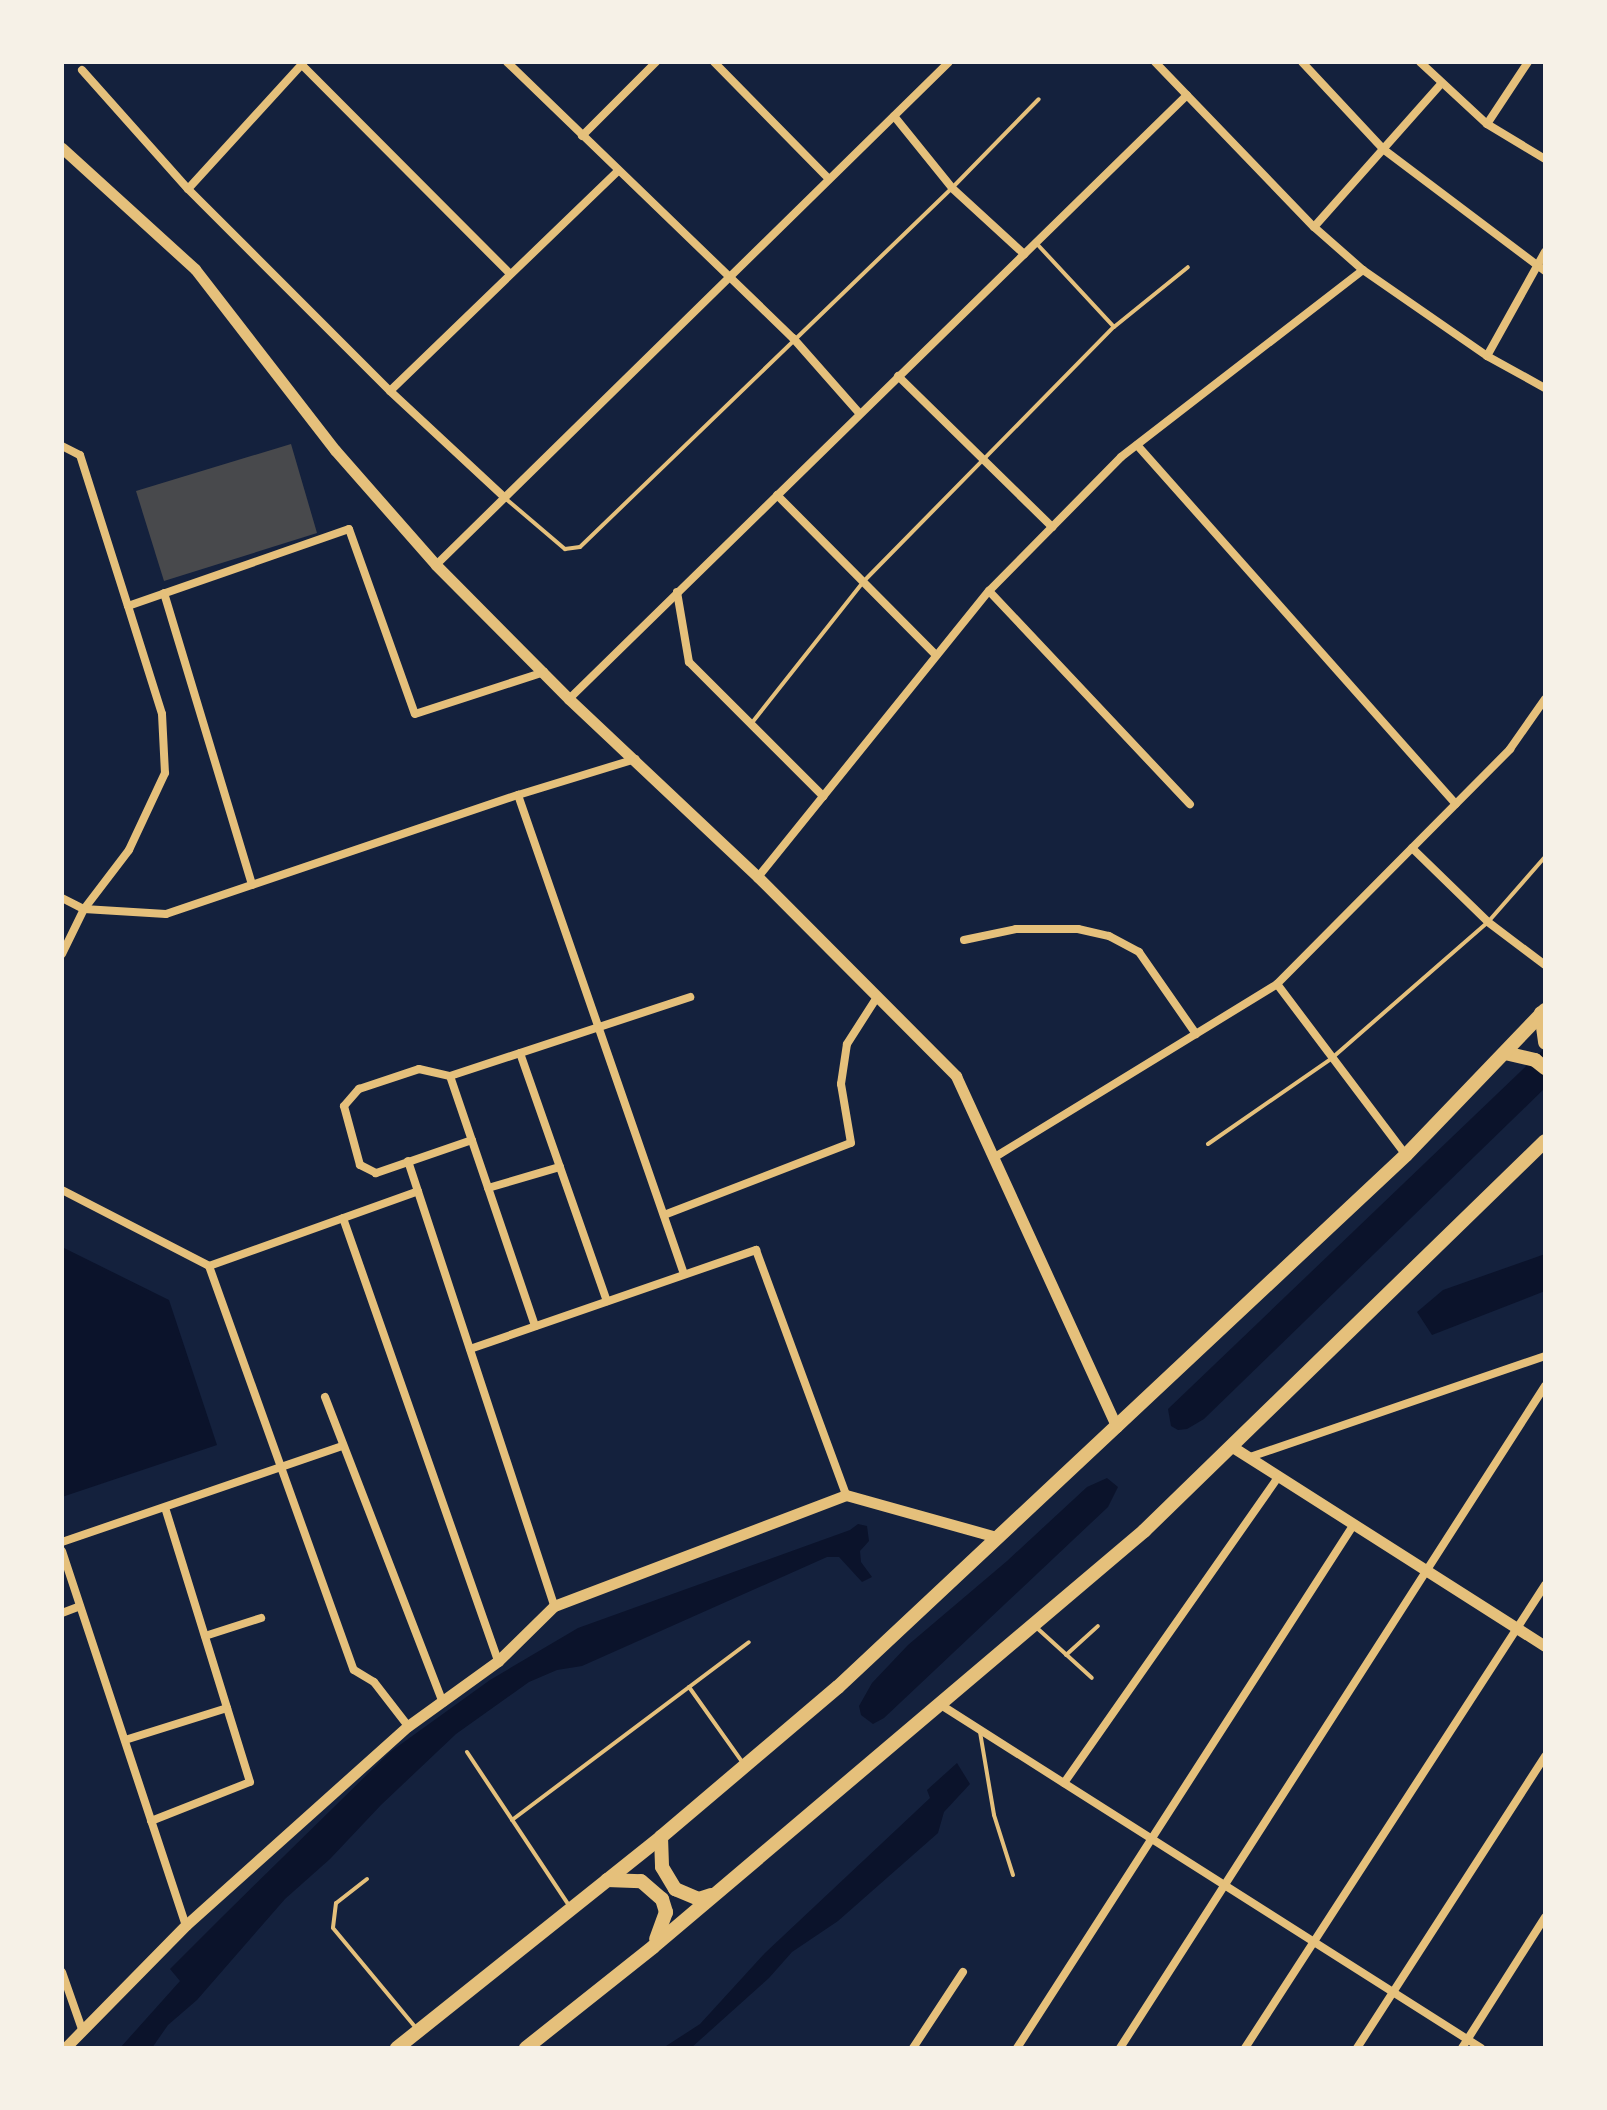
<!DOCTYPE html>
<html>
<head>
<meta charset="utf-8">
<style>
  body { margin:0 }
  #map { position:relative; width:1607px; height:2110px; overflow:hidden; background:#14213d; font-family:"PT Sans Narrow",sans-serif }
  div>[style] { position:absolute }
  .water>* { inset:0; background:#0b132b }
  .building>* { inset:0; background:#48494c }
  .service>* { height:4px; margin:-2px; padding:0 2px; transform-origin:2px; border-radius:2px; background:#e5c07b }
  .minor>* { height:8px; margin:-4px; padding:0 4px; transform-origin:4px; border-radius:4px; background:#e5c07b }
  .tertiary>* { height:11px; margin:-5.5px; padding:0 5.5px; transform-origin:5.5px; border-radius:5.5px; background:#e5c07b }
  .primary>* { height:14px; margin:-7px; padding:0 7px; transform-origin:7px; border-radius:7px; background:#e5c07b }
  span { translate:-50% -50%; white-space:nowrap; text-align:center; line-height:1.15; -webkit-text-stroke:6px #f6f1e7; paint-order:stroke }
  .frame { position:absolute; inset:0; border:64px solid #f6f1e7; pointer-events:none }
</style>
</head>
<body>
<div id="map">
  <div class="water">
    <i style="clip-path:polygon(1545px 1048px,1545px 1088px,1204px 1419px,1187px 1429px,1178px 1430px,1171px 1426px,1168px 1409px)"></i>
    <i style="clip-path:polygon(62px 1247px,169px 1300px,217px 1445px,62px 1497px)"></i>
    <i style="clip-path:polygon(1545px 1254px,1545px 1291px,1432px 1335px,1417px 1312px,1443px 1290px)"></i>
    <i style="clip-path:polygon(1107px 1478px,1118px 1487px,1108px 1507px,884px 1718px,873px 1724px,861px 1715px,859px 1706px,872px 1683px,908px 1645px,1007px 1561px,1087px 1487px)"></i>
    <i style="clip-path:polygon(858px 1524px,867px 1526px,869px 1541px,860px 1551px,861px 1562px,872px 1577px,862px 1582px,839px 1557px,827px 1557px,582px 1666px,557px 1670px,529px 1682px,456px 1734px,381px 1805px,330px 1859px,285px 1899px,197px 2000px,168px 2025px,152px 2048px,120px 2048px,180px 1981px,170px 1969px,222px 1917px,390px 1752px,490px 1680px,578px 1628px,850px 1530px)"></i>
    <i style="clip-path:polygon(957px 1763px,970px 1784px,944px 1812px,938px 1833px,838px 1921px,792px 1952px,769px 1978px,691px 2048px,663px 2048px,700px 2024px,765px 1953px,930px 1798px,927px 1790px)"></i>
  </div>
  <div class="building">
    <i style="clip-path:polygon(291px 444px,317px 533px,164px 581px,136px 491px)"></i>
  </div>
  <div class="service">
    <i style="left:1037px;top:244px;width:113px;rotate:47.1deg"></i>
    <i style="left:505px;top:498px;width:79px;rotate:40.4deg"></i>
    <i style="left:565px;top:549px;width:15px;rotate:-8deg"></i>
    <i style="left:580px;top:547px;width:517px;rotate:-43.98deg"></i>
    <i style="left:952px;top:188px;width:124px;rotate:-45.7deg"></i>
    <i style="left:751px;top:724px;width:181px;rotate:-51.7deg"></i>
    <i style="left:863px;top:582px;width:358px;rotate:-45.5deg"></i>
    <i style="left:1114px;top:327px;width:95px;rotate:-39deg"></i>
    <i style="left:1208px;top:1144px;width:151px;rotate:-34.7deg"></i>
    <i style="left:1332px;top:1058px;width:207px;rotate:-41.1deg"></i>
    <i style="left:1488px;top:922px;width:86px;rotate:-48.8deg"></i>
    <i style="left:1037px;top:1628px;width:74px;rotate:42.3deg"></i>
    <i style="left:1066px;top:1655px;width:43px;rotate:-42.2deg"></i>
    <i style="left:689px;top:1687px;width:93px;rotate:54.6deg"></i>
    <i style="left:980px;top:1732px;width:84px;rotate:80.4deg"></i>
    <i style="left:994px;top:1815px;width:63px;rotate:72.4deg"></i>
    <i style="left:467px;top:1752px;width:186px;rotate:56.4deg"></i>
    <i style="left:512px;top:1820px;width:296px;rotate:-36.9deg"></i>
    <i style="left:367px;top:1879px;width:39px;rotate:142deg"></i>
    <i style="left:336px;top:1903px;width:25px;rotate:97deg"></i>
    <i style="left:333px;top:1928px;width:131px;rotate:50.3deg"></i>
  </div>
  <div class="minor">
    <i style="left:507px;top:62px;width:397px;rotate:44deg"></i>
    <i style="left:793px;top:338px;width:101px;rotate:48.6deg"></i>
    <i style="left:714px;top:62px;width:164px;rotate:45.5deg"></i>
    <i style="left:1155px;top:62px;width:229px;rotate:46.1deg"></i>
    <i style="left:1314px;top:227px;width:65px;rotate:41.3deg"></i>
    <i style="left:1363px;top:270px;width:151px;rotate:34.7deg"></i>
    <i style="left:1487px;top:356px;width:66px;rotate:28.9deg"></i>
    <i style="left:1302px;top:62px;width:119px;rotate:47deg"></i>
    <i style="left:1383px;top:149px;width:203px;rotate:37deg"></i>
    <i style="left:1420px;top:62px;width:91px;rotate:42.8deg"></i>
    <i style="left:1487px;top:124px;width:68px;rotate:31.1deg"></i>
    <i style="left:302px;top:65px;width:295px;rotate:45.1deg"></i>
    <i style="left:82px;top:70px;width:159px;rotate:48.3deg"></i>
    <i style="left:188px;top:189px;width:286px;rotate:45deg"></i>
    <i style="left:390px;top:391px;width:157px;rotate:42.9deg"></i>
    <i style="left:894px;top:116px;width:92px;rotate:51.1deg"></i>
    <i style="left:952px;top:188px;width:98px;rotate:42.5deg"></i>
    <i style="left:1487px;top:124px;width:74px;rotate:-56.5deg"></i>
    <i style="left:582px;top:136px;width:105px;rotate:-45deg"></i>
    <i style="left:188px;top:189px;width:171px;rotate:-47.6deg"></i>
    <i style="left:1314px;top:227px;width:191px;rotate:-48.4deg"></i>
    <i style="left:1487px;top:356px;width:119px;rotate:-60.9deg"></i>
    <i style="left:898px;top:376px;width:216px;rotate:44.4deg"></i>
    <i style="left:390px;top:391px;width:317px;rotate:-44deg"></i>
    <i style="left:1137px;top:445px;width:480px;rotate:48.4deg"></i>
    <i style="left:62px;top:446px;width:20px;rotate:27deg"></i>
    <i style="left:80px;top:455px;width:158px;rotate:72.4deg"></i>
    <i style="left:128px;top:606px;width:113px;rotate:72.5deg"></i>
    <i style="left:162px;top:714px;width:59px;rotate:87.1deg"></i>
    <i style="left:165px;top:773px;width:85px;rotate:115.1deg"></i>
    <i style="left:129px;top:850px;width:74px;rotate:127.3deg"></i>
    <i style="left:84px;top:909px;width:50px;rotate:116.1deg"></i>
    <i style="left:777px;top:495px;width:226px;rotate:45.2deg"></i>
    <i style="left:436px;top:565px;width:718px;rotate:-44.44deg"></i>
    <i style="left:989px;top:591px;width:293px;rotate:46.7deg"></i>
    <i style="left:677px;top:592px;width:71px;rotate:80.3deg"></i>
    <i style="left:689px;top:662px;width:190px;rotate:45deg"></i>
    <i style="left:164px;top:593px;width:305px;rotate:73.2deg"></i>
    <i style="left:128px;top:606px;width:234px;rotate:-19.2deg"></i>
    <i style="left:349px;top:529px;width:196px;rotate:70.4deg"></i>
    <i style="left:415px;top:714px;width:136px;rotate:-18deg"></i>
    <i style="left:569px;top:699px;width:864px;rotate:-44.34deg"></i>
    <i style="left:518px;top:795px;width:507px;rotate:70.89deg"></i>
    <i style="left:1412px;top:848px;width:106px;rotate:44.2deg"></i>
    <i style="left:1488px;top:922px;width:71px;rotate:37deg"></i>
    <i style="left:758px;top:877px;width:368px;rotate:-51.1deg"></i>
    <i style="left:989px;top:591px;width:188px;rotate:-45.4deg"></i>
    <i style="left:1121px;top:457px;width:306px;rotate:-37.7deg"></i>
    <i style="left:62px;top:898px;width:25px;rotate:27deg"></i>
    <i style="left:84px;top:909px;width:82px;rotate:3.5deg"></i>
    <i style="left:166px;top:914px;width:372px;rotate:-18.7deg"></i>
    <i style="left:518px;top:795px;width:123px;rotate:-17deg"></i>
    <i style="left:964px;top:940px;width:53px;rotate:-11.9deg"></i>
    <i style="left:1016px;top:929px;width:62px"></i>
    <i style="left:1078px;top:929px;width:32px;rotate:13deg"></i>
    <i style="left:1109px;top:936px;width:34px;rotate:28deg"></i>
    <i style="left:1139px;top:952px;width:100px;rotate:55.2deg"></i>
    <i style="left:1277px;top:984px;width:214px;rotate:53deg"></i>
    <i style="left:520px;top:1053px;width:263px;rotate:70.7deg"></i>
    <i style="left:450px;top:1076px;width:264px;rotate:71.2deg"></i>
    <i style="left:472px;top:1140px;width:102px;rotate:161deg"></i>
    <i style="left:376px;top:1173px;width:18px;rotate:-153deg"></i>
    <i style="left:360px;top:1165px;width:61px;rotate:-105.2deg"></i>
    <i style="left:344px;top:1106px;width:23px;rotate:-49deg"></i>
    <i style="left:359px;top:1089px;width:63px;rotate:-18.4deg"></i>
    <i style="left:419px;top:1069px;width:32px;rotate:13deg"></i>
    <i style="left:450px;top:1076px;width:253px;rotate:-18.2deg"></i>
    <i style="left:995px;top:1157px;width:331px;rotate:-31.5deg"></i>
    <i style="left:1277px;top:984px;width:331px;rotate:-45.2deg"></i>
    <i style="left:1510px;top:749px;width:61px;rotate:-55deg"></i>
    <i style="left:408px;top:1161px;width:468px;rotate:71.8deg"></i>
    <i style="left:488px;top:1188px;width:75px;rotate:-16.3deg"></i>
    <i style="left:62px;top:1190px;width:165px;rotate:27.3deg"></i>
    <i style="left:209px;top:1266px;width:429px;rotate:70.3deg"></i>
    <i style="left:354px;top:1670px;width:23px;rotate:31deg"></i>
    <i style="left:374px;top:1682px;width:56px;rotate:52.3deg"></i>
    <i style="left:664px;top:1215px;width:200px;rotate:-21.1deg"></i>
    <i style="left:851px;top:1143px;width:60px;rotate:-99.6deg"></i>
    <i style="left:841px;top:1084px;width:40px;rotate:-81.5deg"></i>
    <i style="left:847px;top:1044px;width:56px;rotate:-57.4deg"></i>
    <i style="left:343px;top:1218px;width:469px;rotate:70.7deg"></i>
    <i style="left:209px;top:1266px;width:222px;rotate:-19.7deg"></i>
    <i style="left:470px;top:1349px;width:303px;rotate:-19.1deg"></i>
    <i style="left:756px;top:1250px;width:261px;rotate:69.8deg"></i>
    <i style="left:325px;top:1397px;width:328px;rotate:68.9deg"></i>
    <i style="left:1250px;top:1457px;width:312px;rotate:-18.9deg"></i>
    <i style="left:62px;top:1542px;width:297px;rotate:-18.9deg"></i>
    <i style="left:62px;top:1551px;width:394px;rotate:71.7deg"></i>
    <i style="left:62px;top:1613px;width:19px;rotate:-21deg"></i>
    <i style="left:205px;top:1636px;width:59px;rotate:-17.8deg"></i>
    <i style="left:941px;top:1705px;width:640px;rotate:32.42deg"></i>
    <i style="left:125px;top:1740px;width:107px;rotate:-17.4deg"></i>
    <i style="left:1064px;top:1783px;width:375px;rotate:-55deg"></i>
    <i style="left:151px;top:1821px;width:106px;rotate:-21.5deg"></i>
    <i style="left:250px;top:1782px;width:287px;rotate:-107.2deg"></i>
    <i style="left:62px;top:1972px;width:60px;rotate:70.7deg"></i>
    <i style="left:913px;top:2048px;width:91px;rotate:-56.7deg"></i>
    <i style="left:1017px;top:2048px;width:623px;rotate:-57.25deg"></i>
    <i style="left:1120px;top:2048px;width:787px;rotate:-57.3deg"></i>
    <i style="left:1245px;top:2048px;width:552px;rotate:-57.06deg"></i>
    <i style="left:1357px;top:2048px;width:347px;rotate:-57.2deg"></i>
    <i style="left:1462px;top:2048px;width:155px;rotate:-57.6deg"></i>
  </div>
  <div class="tertiary">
    <i style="left:62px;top:148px;width:180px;rotate:42.3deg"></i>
    <i style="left:195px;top:269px;width:229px;rotate:52.3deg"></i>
    <i style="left:335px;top:450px;width:153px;rotate:48.7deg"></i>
    <i style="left:436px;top:565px;width:189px;rotate:45.2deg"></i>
    <i style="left:569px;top:699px;width:260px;rotate:43.3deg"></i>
    <i style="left:758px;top:877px;width:281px;rotate:45.1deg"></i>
    <i style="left:956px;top:1076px;width:386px;rotate:65.4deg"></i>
    <i style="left:1231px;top:1446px;width:372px;rotate:32.5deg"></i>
    <i style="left:65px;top:2048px;width:173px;rotate:-45.5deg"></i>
    <i style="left:186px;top:1925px;width:298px;rotate:-41.9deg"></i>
    <i style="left:408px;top:1726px;width:111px;rotate:-35.8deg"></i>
    <i style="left:498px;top:1661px;width:78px;rotate:-44.5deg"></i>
    <i style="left:554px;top:1606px;width:312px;rotate:-20.8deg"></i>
    <i style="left:846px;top:1495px;width:156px;rotate:15.6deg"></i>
  </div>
  <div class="primary">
    <i style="left:1541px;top:1013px;width:30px;rotate:82deg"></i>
    <i style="left:1505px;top:1053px;width:31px;rotate:13deg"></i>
    <i style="left:1535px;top:1060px;width:13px;rotate:39deg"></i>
    <i style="left:661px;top:1837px;width:30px;rotate:88deg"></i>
    <i style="left:662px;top:1867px;width:26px;rotate:59deg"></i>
    <i style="left:675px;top:1889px;width:26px;rotate:23deg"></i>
    <i style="left:699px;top:1899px;width:13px;rotate:-18deg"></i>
    <i style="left:607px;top:1880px;width:34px;rotate:2deg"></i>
    <i style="left:641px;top:1881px;width:28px;rotate:41deg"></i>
    <i style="left:662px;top:1899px;width:14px;rotate:73deg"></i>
    <i style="left:666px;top:1912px;width:29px;rotate:110deg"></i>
    <i style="left:397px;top:2048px;width:338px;rotate:-38.6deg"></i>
    <i style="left:661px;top:1837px;width:232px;rotate:-40.3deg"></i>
    <i style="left:838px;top:1687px;width:778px;rotate:-43.13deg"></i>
    <i style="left:1406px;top:1155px;width:201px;rotate:-46.2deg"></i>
    <i style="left:526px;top:2048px;width:162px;rotate:-38.5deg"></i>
    <i style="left:653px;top:1947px;width:644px;rotate:-40.27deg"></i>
    <i style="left:1144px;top:1531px;width:559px;rotate:-44.2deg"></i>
  </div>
  <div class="frame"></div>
</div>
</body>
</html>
